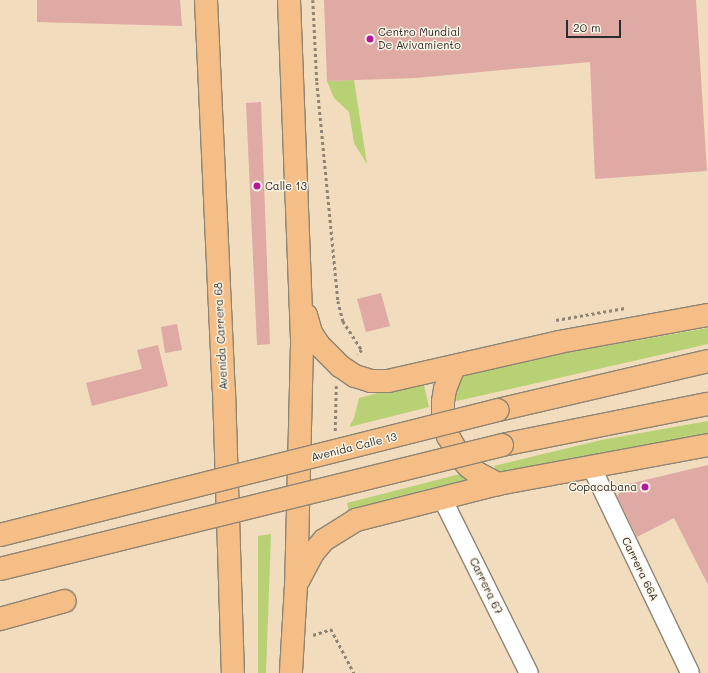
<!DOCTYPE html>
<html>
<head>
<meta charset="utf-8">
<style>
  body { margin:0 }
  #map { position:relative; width:708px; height:673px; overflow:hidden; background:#f1ddbd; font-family:Mali,sans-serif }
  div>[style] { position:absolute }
  .green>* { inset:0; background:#b9d175 }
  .building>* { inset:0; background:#dfa9a4 }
  .path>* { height:2.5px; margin-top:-1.25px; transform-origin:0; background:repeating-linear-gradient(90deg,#8e8474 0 3px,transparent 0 6px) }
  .roads { filter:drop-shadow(1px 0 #8e8474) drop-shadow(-1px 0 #8e8474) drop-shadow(0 1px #8e8474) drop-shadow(0 -1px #8e8474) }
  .minor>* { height:18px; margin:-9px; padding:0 9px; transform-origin:9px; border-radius:9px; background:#fff }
  .primary>* { height:22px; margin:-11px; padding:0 11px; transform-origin:11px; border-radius:11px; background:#f6be87 }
  .bridges { filter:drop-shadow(1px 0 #8e8474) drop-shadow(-1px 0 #8e8474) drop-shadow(0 1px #8e8474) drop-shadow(0 -1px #8e8474) }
  .primary-bridge>* { height:22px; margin:-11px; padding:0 11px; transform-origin:11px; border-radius:11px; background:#f6be87 }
  .dots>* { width:11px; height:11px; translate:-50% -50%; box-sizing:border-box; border:2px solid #fcf5e5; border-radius:50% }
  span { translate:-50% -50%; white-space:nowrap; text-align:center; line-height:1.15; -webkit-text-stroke:3px #fcf5e5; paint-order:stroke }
  .poi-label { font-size:11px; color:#2b2b2b }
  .left { translate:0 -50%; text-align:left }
  .right { translate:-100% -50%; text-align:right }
  .street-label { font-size:11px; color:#2b2b2b }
  .scale { position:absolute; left:566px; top:20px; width:55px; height:18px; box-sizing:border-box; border:2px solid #2b2b2b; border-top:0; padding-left:5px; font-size:12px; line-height:14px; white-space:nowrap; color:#2b2b2b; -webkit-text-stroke:3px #fcf5e5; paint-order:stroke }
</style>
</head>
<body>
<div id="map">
  <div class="green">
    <i style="clip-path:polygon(354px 80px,367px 164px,354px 143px,349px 112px,334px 98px,327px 81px)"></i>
    <i style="clip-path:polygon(708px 328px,708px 344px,457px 401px,454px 393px,454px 383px,466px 370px)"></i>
    <i style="clip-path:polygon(423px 381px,429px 407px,349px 427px,354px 418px,359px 398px)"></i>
    <i style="clip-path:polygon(708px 421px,708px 434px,498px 474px,494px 466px,601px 440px)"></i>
    <i style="clip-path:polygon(464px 473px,472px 480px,391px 499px,349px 512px,347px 503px)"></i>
    <i style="clip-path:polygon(271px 534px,266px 673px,258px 673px,258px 536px)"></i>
  </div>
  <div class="building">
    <i style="clip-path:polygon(37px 0,180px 0,182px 26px,37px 22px)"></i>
    <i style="clip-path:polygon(324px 0,696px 0,707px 171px,595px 179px,590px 62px,416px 78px,327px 81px)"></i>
    <i style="clip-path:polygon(261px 102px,270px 344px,257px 345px,246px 103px)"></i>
    <i style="clip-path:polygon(381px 293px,390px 326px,366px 332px,357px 299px)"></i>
    <i style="clip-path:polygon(177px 324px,182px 350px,165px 353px,161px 327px)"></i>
    <i style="clip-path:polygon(158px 345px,168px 386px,92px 406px,86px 383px,142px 369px,137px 350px)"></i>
    <i style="clip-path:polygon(708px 465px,708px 585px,674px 518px,637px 537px,617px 496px,624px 485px)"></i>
  </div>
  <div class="path">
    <i style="left:313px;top:0;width:82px;rotate:87.2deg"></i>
    <i style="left:317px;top:82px;width:220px;rotate:84.5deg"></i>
    <i style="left:338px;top:301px;width:21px;rotate:76deg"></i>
    <i style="left:343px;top:321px;width:35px;rotate:57deg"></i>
    <i style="left:362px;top:350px;width:6px;rotate:135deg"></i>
    <i style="left:556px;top:320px;width:70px;rotate:-9.9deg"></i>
    <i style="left:335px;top:431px;width:45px;rotate:-88.7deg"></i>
    <i style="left:313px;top:635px;width:19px;rotate:-18deg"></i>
    <i style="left:331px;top:629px;width:50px;rotate:62.4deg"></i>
  </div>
  <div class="roads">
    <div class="minor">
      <i style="left:591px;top:466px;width:229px;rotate:64.4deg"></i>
      <i style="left:442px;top:498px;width:195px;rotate:63.6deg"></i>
    </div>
    <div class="primary">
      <i style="left:206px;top:0;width:390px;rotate:87.4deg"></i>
      <i style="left:224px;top:390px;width:283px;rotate:88.2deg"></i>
      <i style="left:289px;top:0;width:345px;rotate:87.8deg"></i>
      <i style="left:302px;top:345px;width:240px;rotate:91.4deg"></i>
      <i style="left:296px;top:585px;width:88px;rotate:93.3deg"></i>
      <i style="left:306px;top:315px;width:19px;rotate:74deg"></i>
      <i style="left:311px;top:333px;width:14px;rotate:56deg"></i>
      <i style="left:319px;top:345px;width:30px;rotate:45deg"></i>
      <i style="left:340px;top:366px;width:18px;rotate:34deg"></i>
      <i style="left:355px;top:376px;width:17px;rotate:17deg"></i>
      <i style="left:371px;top:381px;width:17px"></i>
      <i style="left:388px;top:381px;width:175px;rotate:-12.8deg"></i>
      <i style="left:559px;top:342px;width:151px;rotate:-10.3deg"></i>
      <i style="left:454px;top:367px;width:24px;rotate:112deg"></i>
      <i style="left:445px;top:389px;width:12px;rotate:99deg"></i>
      <i style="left:443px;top:401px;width:12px;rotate:90deg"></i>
      <i style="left:443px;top:413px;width:24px;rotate:78deg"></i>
      <i style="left:448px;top:436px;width:24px;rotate:60deg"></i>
      <i style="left:460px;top:457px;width:12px;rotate:48deg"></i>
      <i style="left:468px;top:466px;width:11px;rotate:38deg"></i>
      <i style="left:477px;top:473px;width:24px;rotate:28deg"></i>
      <i style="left:498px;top:410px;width:216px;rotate:-13.1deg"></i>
      <i style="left:502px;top:445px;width:210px;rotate:-11.3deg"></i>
      <i style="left:298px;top:581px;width:32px;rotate:-62deg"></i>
      <i style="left:313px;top:553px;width:17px;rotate:-50deg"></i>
      <i style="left:324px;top:540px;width:38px;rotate:-32deg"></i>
      <i style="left:356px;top:520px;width:146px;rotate:-14.2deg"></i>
      <i style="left:498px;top:484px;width:214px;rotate:-10.5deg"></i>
      <i style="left:0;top:619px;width:67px;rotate:-15.5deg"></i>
    </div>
  </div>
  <div class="bridges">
    <div class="primary-bridge">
      <i style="left:0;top:535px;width:513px;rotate:-14.09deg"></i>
      <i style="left:0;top:569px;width:517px;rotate:-13.87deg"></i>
    </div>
  </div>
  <div class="dots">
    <i style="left:370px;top:39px;background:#b5179e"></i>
    <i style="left:257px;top:186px;background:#b5179e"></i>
    <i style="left:645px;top:487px;background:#b5179e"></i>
  </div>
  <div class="poi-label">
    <span class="left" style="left:378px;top:39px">Centro Mundial<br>De Avivamiento</span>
    <span class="left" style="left:265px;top:186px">Calle 13</span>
    <span class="right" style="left:637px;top:487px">Copacabana</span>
  </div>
  <div class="street-label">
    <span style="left:221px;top:336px;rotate:-93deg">Avenida Carrera 68</span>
    <span style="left:354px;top:447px;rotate:-14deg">Avenida Calle 13</span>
    <span style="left:640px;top:569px;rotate:64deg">Carrera 66A</span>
    <span style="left:486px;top:586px;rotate:64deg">Carrera 67</span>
  </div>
  <div class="scale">20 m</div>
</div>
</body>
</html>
